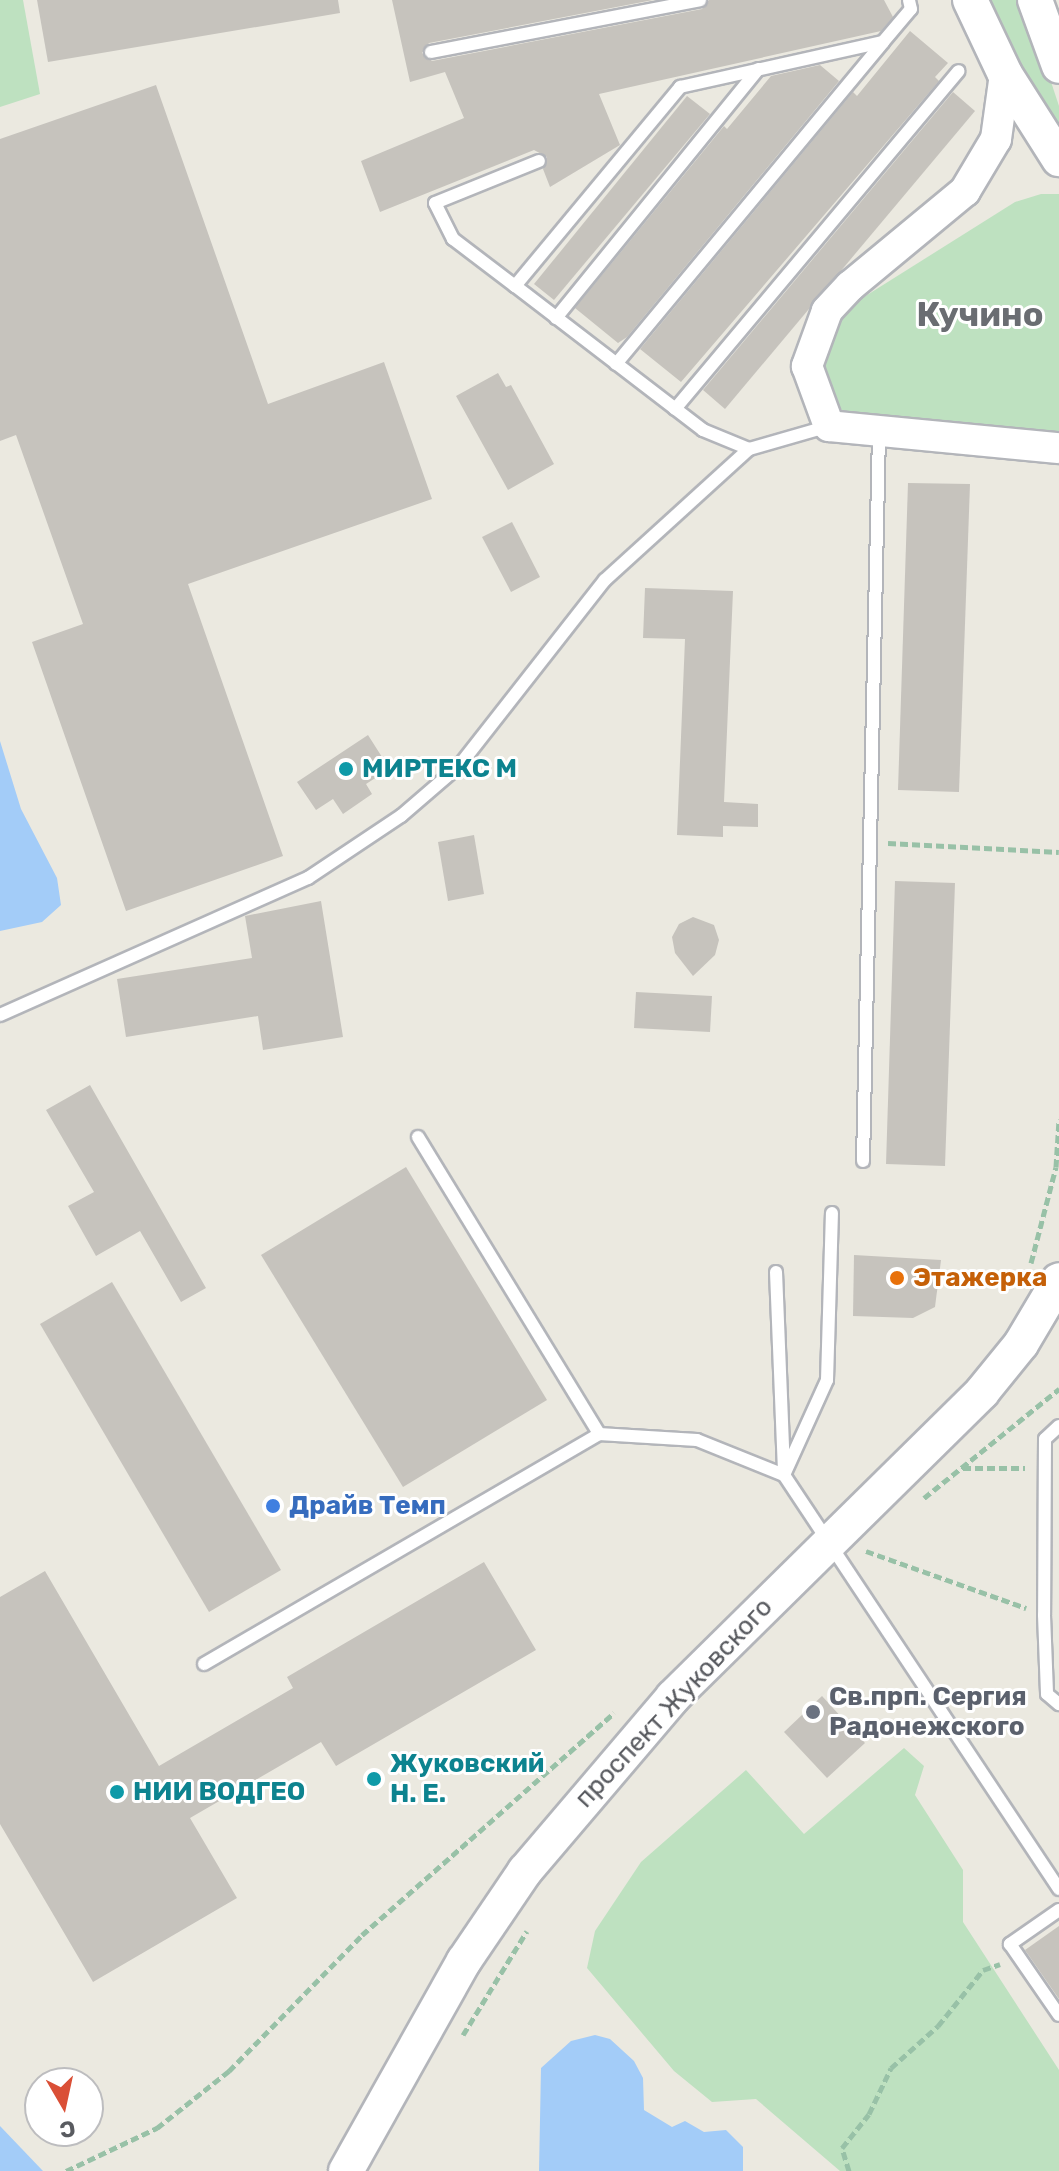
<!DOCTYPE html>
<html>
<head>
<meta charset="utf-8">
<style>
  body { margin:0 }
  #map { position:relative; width:1059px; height:2171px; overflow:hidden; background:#ebe9e0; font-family:Rubik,sans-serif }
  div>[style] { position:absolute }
  .green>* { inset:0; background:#bee1c0 }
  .water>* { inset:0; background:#a3ccf8 }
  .building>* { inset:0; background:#c6c3bd }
  .path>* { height:5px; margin-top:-2.5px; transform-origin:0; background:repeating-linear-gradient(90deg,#98c1a7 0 8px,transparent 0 12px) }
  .roads { filter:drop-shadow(2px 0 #b3b5ba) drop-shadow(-2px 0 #b3b5ba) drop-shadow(0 2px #b3b5ba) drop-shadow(0 -2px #b3b5ba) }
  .service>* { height:12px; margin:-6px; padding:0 6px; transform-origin:6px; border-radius:6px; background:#fff }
  .tertiary>* { height:30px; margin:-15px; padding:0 15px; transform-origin:15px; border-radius:15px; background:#fff }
  .secondary>* { height:34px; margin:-17px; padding:0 17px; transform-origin:17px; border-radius:17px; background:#fff }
  .dots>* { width:22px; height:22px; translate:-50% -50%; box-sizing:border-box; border:4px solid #fff; border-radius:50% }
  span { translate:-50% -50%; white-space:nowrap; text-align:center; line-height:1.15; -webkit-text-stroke:6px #fff; paint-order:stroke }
  .culture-label { font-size:26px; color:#0d838f; font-weight:700 }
  .left { translate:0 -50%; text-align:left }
  .food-label { font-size:26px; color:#c56008; font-weight:700 }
  .shop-label { font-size:26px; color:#366cbe; font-weight:700 }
  .worship-label { font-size:26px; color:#5b616d; font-weight:700 }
  .street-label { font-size:26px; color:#595b60 }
  .district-label { font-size:34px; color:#6a6d72; font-weight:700 }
  .north { position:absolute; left:24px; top:2067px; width:80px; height:80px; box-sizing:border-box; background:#fff; border:2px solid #bdbdbf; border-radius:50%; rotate:171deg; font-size:22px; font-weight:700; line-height:32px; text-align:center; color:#595b60 }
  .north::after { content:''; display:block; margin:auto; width:28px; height:36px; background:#da4f36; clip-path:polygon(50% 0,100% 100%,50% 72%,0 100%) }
</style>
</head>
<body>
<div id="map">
  <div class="green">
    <i style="clip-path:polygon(0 0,23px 0,40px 94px,0 107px)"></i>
    <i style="clip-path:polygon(987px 0,1024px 0,1059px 106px,1059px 136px)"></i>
    <i style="clip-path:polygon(1041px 194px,1059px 194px,1059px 437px,855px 419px,819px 394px,822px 348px,848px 307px,1015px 202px)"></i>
    <i style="clip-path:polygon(904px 1748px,924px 1766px,915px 1795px,963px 1870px,963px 1922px,1059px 2070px,1059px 2171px,840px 2171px,756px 2099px,712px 2102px,674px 2071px,587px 1968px,595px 1931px,641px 1862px,746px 1770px,804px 1834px)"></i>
  </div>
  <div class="water">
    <i style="clip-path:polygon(0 741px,21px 809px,57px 878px,61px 905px,42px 922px,0 931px)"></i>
    <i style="clip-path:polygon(595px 2035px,610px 2039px,634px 2061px,643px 2078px,644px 2110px,672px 2127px,685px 2121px,704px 2132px,726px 2130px,743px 2147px,743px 2171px,539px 2171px,541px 2068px,571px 2041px)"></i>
    <i style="clip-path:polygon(0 2126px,43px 2171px,0 2171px)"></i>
  </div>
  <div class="building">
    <i style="clip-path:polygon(37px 0,338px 0,340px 13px,48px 62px)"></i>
    <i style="clip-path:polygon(392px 0,653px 0,429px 43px,422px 53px,432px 61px,702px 9px,709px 0,884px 0,893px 17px,881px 31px,599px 94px,620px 145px,550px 187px,543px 169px,547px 157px,534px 150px,380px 212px,361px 161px,464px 118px,445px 72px,410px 82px)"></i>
    <i style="clip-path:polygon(910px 31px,948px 63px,935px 77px,939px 81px,681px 382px,640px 349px,853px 92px,857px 96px)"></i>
    <i style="clip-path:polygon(820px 65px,839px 81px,627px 337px,618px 343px,575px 308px,724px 126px,727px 129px,771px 76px)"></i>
    <i style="clip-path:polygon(156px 85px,268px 404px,384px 362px,432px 499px,188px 584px,283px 856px,126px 911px,32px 642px,83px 624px,16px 435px,0 441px,0 139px)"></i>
    <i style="clip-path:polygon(953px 92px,975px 111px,725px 409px,703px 390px)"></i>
    <i style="clip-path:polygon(687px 96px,710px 114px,554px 300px,534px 284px)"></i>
    <i style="clip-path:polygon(498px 373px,506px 387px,511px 385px,554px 464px,508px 490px,456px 396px)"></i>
    <i style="clip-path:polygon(908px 483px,970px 484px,959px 792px,898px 790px)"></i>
    <i style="clip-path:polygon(512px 522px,540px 577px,511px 592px,482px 537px)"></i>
    <i style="clip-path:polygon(645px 588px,733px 591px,724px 802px,758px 804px,758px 827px,723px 826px,723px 837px,677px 835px,685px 639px,643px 638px)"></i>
    <i style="clip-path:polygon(368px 735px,382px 757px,372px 763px,380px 775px,366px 784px,372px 794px,343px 814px,333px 799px,316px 810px,297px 782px)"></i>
    <i style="clip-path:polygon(474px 835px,484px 894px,448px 901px,438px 842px)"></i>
    <i style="clip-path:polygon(895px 881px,955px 883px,945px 1166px,886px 1164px)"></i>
    <i style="clip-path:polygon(321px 901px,343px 1037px,263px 1050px,258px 1016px,126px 1037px,117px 979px,252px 958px,245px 916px)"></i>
    <i style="clip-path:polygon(693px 917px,714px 925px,719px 940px,715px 955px,693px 976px,675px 953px,672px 937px,679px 924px)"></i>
    <i style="clip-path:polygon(636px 992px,712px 996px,710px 1032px,634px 1028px)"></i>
    <i style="clip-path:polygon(90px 1085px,206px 1288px,181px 1302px,140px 1231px,96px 1256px,68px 1206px,94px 1192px,46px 1110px)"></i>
    <i style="clip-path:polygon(406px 1167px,547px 1400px,403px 1487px,261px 1255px)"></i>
    <i style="clip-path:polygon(854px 1255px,941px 1260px,935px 1307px,913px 1318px,853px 1316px)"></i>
    <i style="clip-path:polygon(112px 1282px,281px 1570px,209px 1612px,40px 1324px)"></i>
    <i style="clip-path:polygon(484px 1562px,536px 1650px,336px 1766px,321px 1742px,190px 1818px,237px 1898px,93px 1982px,0 1824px,0 1597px,45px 1571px,159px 1766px,293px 1688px,287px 1677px)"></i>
    <i style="clip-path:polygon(822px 1696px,865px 1743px,827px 1778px,784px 1732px)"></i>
    <i style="clip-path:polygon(1059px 1926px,1059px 1999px,1025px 1950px)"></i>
  </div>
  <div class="path">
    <i style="left:888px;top:843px;width:171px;rotate:3deg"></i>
    <i style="left:1031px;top:1263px;width:99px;rotate:-75.4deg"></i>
    <i style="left:1056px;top:1167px;width:48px;rotate:-86.4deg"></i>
    <i style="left:963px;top:1468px;width:62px"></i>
    <i style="left:924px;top:1498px;width:174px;rotate:-38.9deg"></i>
    <i style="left:866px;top:1551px;width:170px;rotate:19.6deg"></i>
    <i style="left:463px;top:2035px;width:122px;rotate:-58.4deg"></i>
    <i style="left:66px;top:2171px;width:101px;rotate:-25.3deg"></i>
    <i style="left:157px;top:2128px;width:92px;rotate:-38.4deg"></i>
    <i style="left:229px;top:2071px;width:190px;rotate:-45.6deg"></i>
    <i style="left:362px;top:1935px;width:336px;rotate:-41.4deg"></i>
    <i style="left:849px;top:2171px;width:24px;rotate:-107deg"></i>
    <i style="left:842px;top:2148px;width:43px;rotate:-51.5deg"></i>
    <i style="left:869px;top:2114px;width:51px;rotate:-64.4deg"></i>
    <i style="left:891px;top:2068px;width:63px;rotate:-41.8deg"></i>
    <i style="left:938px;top:2026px;width:72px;rotate:-51.2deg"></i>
    <i style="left:983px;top:1970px;width:18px;rotate:-19deg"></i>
  </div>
  <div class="roads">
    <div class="service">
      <i style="left:431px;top:52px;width:274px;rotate:-10.9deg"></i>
      <i style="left:515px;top:286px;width:78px;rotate:-142.8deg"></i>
      <i style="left:453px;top:239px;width:40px;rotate:-116.6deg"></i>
      <i style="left:435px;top:203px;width:112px;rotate:-22deg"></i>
      <i style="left:556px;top:318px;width:321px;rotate:-50.9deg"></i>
      <i style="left:616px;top:364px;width:418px;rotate:-50.3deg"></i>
      <i style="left:675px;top:409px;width:441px;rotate:-50deg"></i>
      <i style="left:749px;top:449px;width:50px;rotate:-157.6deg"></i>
      <i style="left:703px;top:430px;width:237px;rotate:-142.5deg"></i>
      <i style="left:515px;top:286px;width:259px;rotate:-50.3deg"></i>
      <i style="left:680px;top:87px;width:208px;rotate:-12.5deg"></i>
      <i style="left:883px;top:42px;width:43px;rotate:-49.7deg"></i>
      <i style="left:911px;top:9px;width:9px;rotate:-103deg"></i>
      <i style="left:0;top:1015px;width:337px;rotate:-24deg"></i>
      <i style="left:308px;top:878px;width:112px;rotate:-33.7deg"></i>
      <i style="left:401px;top:816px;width:77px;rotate:-40.8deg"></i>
      <i style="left:459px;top:766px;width:236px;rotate:-51.9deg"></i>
      <i style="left:605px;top:580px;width:195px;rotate:-42.3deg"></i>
      <i style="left:749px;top:449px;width:83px;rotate:-16deg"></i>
      <i style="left:418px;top:1137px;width:348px;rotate:58.6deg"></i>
      <i style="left:863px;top:1161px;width:730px;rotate:-88.74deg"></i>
      <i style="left:776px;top:1272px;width:200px;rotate:87.7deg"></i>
      <i style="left:1059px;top:1426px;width:19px;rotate:137deg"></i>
      <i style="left:1045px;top:1439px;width:176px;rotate:90.3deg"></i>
      <i style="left:1044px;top:1615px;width:79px;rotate:87.8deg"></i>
      <i style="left:1047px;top:1694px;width:16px;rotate:40deg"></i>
      <i style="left:784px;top:1475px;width:104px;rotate:-65.6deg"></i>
      <i style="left:827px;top:1380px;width:167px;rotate:-88.3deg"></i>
      <i style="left:204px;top:1664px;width:457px;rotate:-30.2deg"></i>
      <i style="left:599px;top:1434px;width:98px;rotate:3.5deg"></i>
      <i style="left:697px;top:1440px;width:94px;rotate:21.9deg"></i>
      <i style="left:784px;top:1475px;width:497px;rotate:56.4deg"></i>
      <i style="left:1059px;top:1910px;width:60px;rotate:145.2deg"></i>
      <i style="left:1010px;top:1944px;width:86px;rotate:55.4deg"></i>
    </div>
    <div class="tertiary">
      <i style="left:1005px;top:74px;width:66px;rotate:97.9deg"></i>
      <i style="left:996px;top:139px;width:61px;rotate:120.8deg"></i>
      <i style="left:965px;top:191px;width:149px;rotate:140.4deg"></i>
      <i style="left:850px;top:286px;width:34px;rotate:133deg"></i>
      <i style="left:827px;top:311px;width:59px;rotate:110deg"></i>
      <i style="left:807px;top:366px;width:64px;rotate:69.9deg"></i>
      <i style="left:829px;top:426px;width:231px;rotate:5.5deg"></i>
    </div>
    <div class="secondary">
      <i style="left:970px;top:0;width:82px;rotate:64.7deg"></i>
      <i style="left:1005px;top:74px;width:101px;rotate:57.6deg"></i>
      <i style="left:1035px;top:0;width:70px;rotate:70deg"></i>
      <i style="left:346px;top:2171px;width:241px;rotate:-60.7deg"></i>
      <i style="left:464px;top:1961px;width:109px;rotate:-55.9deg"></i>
      <i style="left:525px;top:1871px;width:228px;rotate:-49.6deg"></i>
      <i style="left:673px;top:1697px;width:434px;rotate:-44.6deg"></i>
      <i style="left:982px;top:1392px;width:62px;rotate:-50.9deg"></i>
      <i style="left:1021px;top:1344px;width:74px;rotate:-59.3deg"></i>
    </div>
  </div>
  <div class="dots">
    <i style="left:346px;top:769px;background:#0f9aa8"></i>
    <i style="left:897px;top:1278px;background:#e8710a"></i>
    <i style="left:273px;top:1506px;background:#3f7fe0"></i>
    <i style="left:813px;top:1712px;background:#6b7280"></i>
    <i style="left:374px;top:1779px;background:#0f9aa8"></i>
    <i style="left:117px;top:1792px;background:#0f9aa8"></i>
  </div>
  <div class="culture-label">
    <span class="left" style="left:362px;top:769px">МИРТЕКС М</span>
    <span class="left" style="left:390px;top:1779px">Жуковский<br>Н. Е.</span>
    <span class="left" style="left:133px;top:1792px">НИИ ВОДГЕО</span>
  </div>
  <div class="food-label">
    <span class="left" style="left:913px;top:1278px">Этажерка</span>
  </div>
  <div class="shop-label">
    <span class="left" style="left:289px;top:1506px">Драйв Темп</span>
  </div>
  <div class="worship-label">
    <span class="left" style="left:829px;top:1712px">Св.прп. Сергия<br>Радонежского</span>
  </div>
  <div class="street-label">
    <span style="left:674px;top:1703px;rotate:-47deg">проспект Жуковского</span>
  </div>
  <div class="district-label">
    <span style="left:980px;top:315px">Кучино</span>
  </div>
  <div class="north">С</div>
</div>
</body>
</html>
